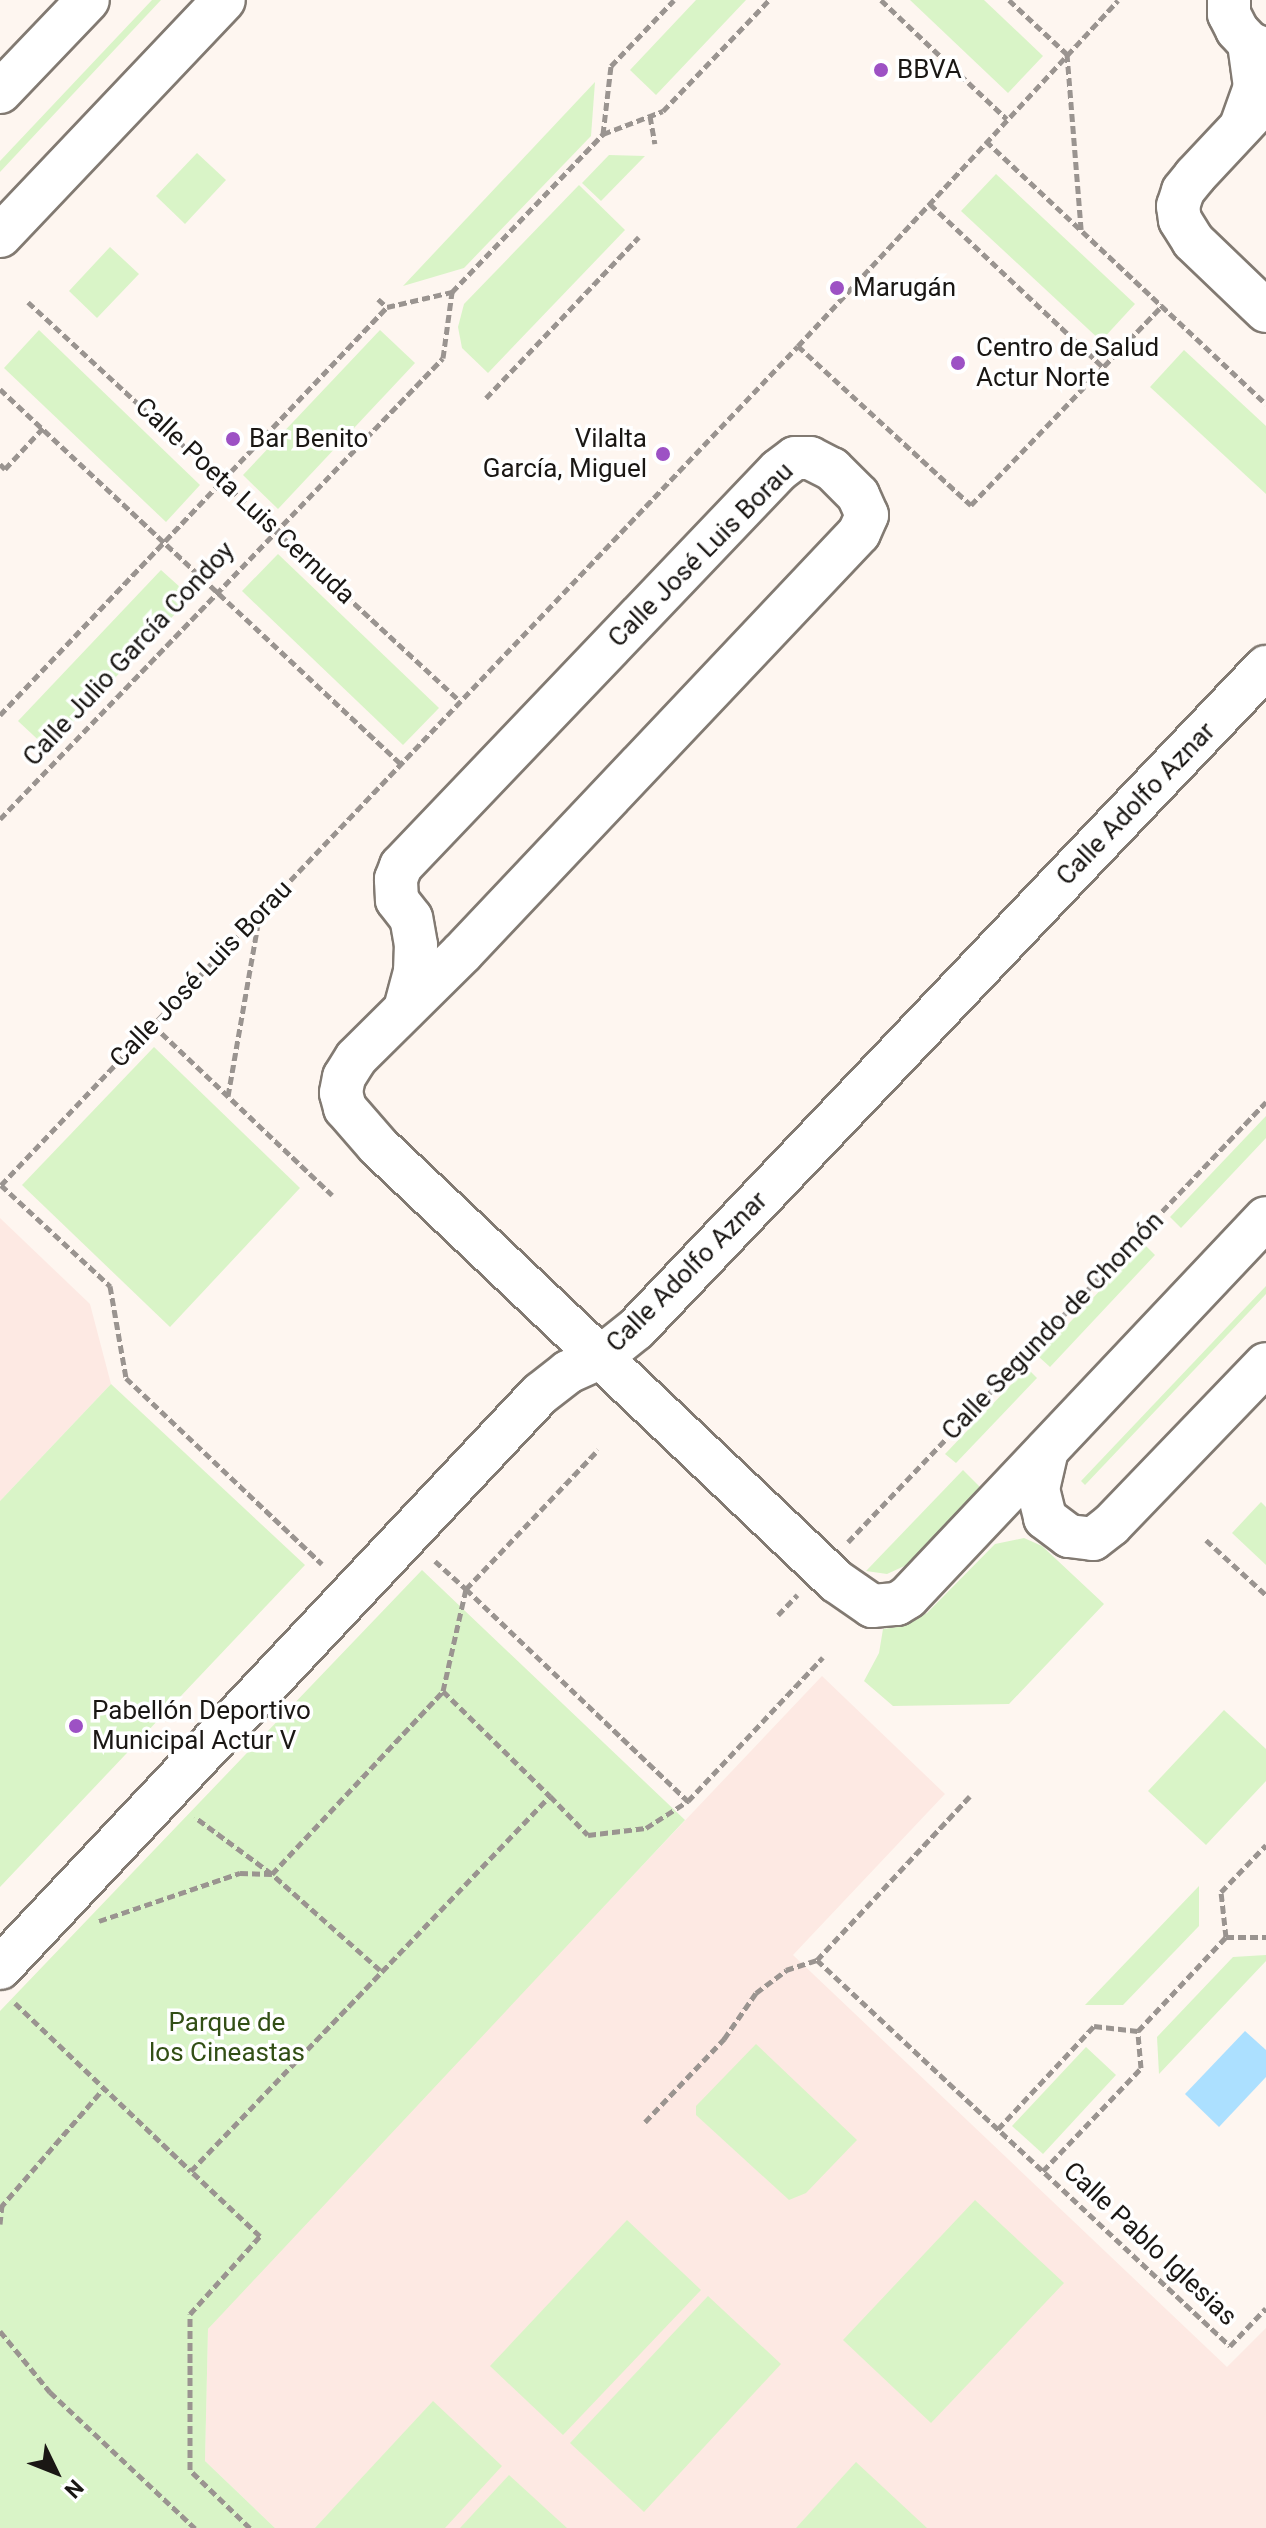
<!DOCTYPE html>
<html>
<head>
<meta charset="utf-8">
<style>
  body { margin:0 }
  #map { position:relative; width:1266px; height:2528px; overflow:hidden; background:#fef6f0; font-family:Roboto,sans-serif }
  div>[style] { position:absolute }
  .education>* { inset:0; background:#fde9e3 }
  .green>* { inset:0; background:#d9f4c7 }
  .water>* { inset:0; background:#ace0ff }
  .path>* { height:5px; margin-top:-2.5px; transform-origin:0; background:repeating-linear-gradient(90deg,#9a9490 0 8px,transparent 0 12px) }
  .roads { filter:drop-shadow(2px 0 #827a72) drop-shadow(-2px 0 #827a72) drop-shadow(0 2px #827a72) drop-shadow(0 -2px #827a72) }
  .street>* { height:42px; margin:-21px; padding:0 21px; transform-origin:21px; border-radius:21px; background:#fff }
  .dots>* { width:22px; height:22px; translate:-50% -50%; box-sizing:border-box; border:4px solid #fff; border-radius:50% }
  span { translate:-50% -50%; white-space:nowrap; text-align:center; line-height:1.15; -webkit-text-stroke:7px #fff; paint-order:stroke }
  .poi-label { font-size:26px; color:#1a1714 }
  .left { translate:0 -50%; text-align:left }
  .right { translate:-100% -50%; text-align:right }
  .street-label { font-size:26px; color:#1a1714 }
  .park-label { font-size:26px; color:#324f15 }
  .north { position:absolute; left:16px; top:2432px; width:80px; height:80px; -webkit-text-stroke:6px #fff; paint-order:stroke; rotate:133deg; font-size:22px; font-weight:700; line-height:32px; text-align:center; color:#1a1714 }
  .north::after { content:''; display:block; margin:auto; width:28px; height:36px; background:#1a1714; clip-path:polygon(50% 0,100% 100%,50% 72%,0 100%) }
</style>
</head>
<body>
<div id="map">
  <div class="education">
    <i style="clip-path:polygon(0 1218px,90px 1304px,111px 1384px,0 1501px)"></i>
    <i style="clip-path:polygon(822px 1676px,945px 1794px,793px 1955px,1227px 2367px,1266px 2328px,1266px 2528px,275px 2528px,205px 2461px,208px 2329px,292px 2235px)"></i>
  </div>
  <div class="green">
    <i style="clip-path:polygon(152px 0,161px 0,0 172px,0 161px)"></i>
    <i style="clip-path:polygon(696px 0,746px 0,656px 95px,630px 70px)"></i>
    <i style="clip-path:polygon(910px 0,984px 0,1043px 56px,1008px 93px)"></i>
    <i style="clip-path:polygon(595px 82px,591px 136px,464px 268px,403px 286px)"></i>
    <i style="clip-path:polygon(197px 153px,226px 180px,185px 224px,156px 196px)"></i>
    <i style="clip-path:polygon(609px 155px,645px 156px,601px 201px,582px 183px)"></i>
    <i style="clip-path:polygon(996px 174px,1135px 304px,1101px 341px,961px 211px)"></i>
    <i style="clip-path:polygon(579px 185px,625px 230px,488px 373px,462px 348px,458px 327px,464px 304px)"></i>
    <i style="clip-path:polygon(110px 247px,139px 274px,97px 318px,69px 291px)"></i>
    <i style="clip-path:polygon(39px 330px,200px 485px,166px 522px,4px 368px)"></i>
    <i style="clip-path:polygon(380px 330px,415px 363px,278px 509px,243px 475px)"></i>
    <i style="clip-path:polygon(1184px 350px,1266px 426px,1266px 494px,1150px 387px)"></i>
    <i style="clip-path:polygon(278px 554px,439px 708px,403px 745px,242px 591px)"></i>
    <i style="clip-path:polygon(161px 570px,191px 597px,48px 749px,18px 721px)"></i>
    <i style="clip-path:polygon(154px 1047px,300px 1188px,170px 1327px,22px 1185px)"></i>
    <i style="clip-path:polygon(1266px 1116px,1266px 1138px,1181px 1228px,1170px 1217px)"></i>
    <i style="clip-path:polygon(1144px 1244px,1155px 1255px,1050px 1367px,1038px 1356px)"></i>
    <i style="clip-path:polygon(1266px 1286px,1266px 1294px,1085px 1485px,1081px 1481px)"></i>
    <i style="clip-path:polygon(1027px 1368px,1037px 1378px,956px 1463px,945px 1454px)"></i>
    <i style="clip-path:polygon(111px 1384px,305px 1565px,0 1887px,0 1501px)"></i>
    <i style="clip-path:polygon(963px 1470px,982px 1489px,911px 1563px,887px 1574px,866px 1571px)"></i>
    <i style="clip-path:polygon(1261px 1502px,1266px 1507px,1266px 1565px,1232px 1533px)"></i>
    <i style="clip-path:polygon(1024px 1538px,1042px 1546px,1104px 1604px,1009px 1704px,893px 1706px,864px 1681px,879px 1653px,883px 1629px,905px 1626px,927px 1613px,995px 1544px)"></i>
    <i style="clip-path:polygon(422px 1570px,685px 1820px,208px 2329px,205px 2461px,275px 2528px,0 2528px,0 2011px)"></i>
    <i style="clip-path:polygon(1224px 1710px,1266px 1749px,1266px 1781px,1206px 1845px,1148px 1791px)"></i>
    <i style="clip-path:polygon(1199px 1886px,1199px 1926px,1123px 2005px,1085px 2005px)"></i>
    <i style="clip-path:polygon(1266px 1955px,1266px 1961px,1159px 2074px,1157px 2037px,1233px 1957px)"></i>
    <i style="clip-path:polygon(756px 2044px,857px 2140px,806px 2193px,789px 2200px,696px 2115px,696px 2106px)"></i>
    <i style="clip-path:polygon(1086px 2047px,1116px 2075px,1043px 2154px,1012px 2126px)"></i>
    <i style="clip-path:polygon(975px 2200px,1064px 2283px,931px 2423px,843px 2340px)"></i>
    <i style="clip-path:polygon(627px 2220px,701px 2290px,563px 2435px,490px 2366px)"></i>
    <i style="clip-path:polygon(708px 2296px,781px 2364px,644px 2512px,570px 2443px)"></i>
    <i style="clip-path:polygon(433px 2401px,502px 2466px,445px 2528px,315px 2528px)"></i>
    <i style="clip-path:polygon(856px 2462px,927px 2528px,796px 2528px)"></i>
    <i style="clip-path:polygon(509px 2475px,567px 2528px,460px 2528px)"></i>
  </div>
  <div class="water">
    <i style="clip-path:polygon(1245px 2031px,1266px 2050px,1266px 2077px,1219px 2127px,1185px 2094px)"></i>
  </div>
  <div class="path">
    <i style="left:881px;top:0;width:173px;rotate:43.4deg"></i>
    <i style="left:1009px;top:0;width:79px;rotate:43deg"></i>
    <i style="left:1067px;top:54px;width:176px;rotate:85.4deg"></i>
    <i style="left:650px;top:116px;width:28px;rotate:80deg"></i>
    <i style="left:603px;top:134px;width:64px;rotate:-21deg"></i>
    <i style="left:663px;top:111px;width:153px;rotate:-46.3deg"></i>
    <i style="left:986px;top:141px;width:384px;rotate:43.2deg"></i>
    <i style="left:930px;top:204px;width:238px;rotate:43.3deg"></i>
    <i style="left:378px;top:299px;width:12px;rotate:42deg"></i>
    <i style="left:28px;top:302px;width:588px;rotate:42.73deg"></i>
    <i style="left:798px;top:346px;width:235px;rotate:42.6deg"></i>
    <i style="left:971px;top:505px;width:277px;rotate:-46.2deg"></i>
    <i style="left:0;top:389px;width:549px;rotate:43.08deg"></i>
    <i style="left:486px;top:398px;width:222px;rotate:-46.5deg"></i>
    <i style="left:0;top:464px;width:7px;rotate:45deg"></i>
    <i style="left:5px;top:469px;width:56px;rotate:-47.2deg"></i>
    <i style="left:0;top:715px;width:562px;rotate:-46.51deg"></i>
    <i style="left:387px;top:307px;width:67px;rotate:-13deg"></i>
    <i style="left:452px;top:292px;width:219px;rotate:-46.3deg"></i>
    <i style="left:603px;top:134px;width:68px;rotate:-83.3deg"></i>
    <i style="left:611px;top:66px;width:91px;rotate:-46.3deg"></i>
    <i style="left:0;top:819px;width:639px;rotate:-46.14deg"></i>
    <i style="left:443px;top:358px;width:67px;rotate:-82.2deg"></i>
    <i style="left:153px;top:1025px;width:247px;rotate:43.5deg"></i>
    <i style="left:228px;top:1096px;width:186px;rotate:-80.1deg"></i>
    <i style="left:1px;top:1185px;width:1157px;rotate:-46.47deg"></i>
    <i style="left:798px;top:346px;width:471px;rotate:-47.2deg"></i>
    <i style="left:1px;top:1185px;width:149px;rotate:42.8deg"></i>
    <i style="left:110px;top:1286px;width:93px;rotate:80.1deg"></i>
    <i style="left:126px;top:1378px;width:270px;rotate:43.5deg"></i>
    <i style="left:1206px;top:1540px;width:81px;rotate:42.5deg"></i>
    <i style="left:848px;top:1542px;width:607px;rotate:-46.47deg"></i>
    <i style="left:435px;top:1561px;width:42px;rotate:42.1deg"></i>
    <i style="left:466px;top:1589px;width:192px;rotate:-46.5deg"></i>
    <i style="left:466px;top:1589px;width:307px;rotate:43.7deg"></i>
    <i style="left:778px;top:1615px;width:28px;rotate:-46deg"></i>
    <i style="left:443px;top:1691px;width:150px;rotate:44.5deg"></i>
    <i style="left:99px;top:1921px;width:149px;rotate:-18.8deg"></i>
    <i style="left:240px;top:1873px;width:32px;rotate:2deg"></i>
    <i style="left:272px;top:1874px;width:96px;rotate:-143.5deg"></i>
    <i style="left:1226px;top:1937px;width:45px;rotate:-96.3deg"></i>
    <i style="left:1221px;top:1892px;width:65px;rotate:-46.2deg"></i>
    <i style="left:817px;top:1960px;width:565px;rotate:43.06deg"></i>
    <i style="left:1230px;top:2346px;width:52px;rotate:-46.5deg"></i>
    <i style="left:380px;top:1970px;width:144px;rotate:-138.4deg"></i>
    <i style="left:272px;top:1874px;width:250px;rotate:-46.9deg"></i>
    <i style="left:443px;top:1691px;width:105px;rotate:-77.3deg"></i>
    <i style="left:15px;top:2003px;width:243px;rotate:43.7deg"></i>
    <i style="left:645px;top:2122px;width:115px;rotate:-46.4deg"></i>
    <i style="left:724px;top:2039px;width:56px;rotate:-55.2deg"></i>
    <i style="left:756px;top:1993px;width:38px;rotate:-37deg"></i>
    <i style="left:786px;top:1970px;width:33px;rotate:-18deg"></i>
    <i style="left:817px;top:1960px;width:224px;rotate:-47deg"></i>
    <i style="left:998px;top:2129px;width:141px;rotate:-47deg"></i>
    <i style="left:1094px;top:2026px;width:44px;rotate:6.5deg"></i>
    <i style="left:1043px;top:2171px;width:142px;rotate:-46.4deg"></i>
    <i style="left:1141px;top:2068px;width:37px;rotate:-95deg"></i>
    <i style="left:1138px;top:2031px;width:129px;rotate:-46.9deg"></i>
    <i style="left:1226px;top:1937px;width:40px"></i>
    <i style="left:0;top:2208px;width:159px;rotate:-49.1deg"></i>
    <i style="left:0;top:2224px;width:18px;rotate:-84deg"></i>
    <i style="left:0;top:2331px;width:79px;rotate:50.7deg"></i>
    <i style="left:50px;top:2392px;width:199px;rotate:43.2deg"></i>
    <i style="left:250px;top:2528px;width:83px;rotate:-136deg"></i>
    <i style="left:190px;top:2470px;width:156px;rotate:-90deg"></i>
    <i style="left:190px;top:2314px;width:105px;rotate:-48.1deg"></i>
    <i style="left:260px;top:2236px;width:95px;rotate:-136.7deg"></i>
    <i style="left:191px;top:2171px;width:519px;rotate:-46.25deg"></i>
    <i style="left:550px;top:1796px;width:54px;rotate:45.7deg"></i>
    <i style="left:588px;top:1835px;width:58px;rotate:-6.9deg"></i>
    <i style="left:646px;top:1828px;width:50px;rotate:-32.7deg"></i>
    <i style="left:688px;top:1801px;width:197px;rotate:-46.8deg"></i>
  </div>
  <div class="roads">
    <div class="street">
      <i style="left:1229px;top:0;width:14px;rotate:90deg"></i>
      <i style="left:1229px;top:14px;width:18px;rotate:63deg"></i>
      <i style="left:1237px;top:30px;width:18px;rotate:47deg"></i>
      <i style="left:1249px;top:43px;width:18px;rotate:22deg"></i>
      <i style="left:0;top:92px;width:127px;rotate:-46.3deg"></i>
      <i style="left:1266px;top:100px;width:104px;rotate:133.1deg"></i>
      <i style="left:1195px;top:176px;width:19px;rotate:129deg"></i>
      <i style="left:1183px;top:191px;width:16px;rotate:108deg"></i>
      <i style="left:1178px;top:206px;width:14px;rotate:82deg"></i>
      <i style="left:1180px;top:220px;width:25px;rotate:58deg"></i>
      <i style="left:1193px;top:241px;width:101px;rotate:43.8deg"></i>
      <i style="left:1241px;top:126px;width:41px;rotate:-70.3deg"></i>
      <i style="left:1255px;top:87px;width:44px;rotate:-97.8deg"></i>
      <i style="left:0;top:236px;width:325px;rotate:-46.5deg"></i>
      <i style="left:405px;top:1009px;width:38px;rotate:-75deg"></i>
      <i style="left:415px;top:972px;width:27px;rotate:-88deg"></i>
      <i style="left:416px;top:945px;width:27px;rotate:-100deg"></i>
      <i style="left:411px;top:918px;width:23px;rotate:-128deg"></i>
      <i style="left:397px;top:900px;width:21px;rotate:-93deg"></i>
      <i style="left:396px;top:879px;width:14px;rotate:-69deg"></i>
      <i style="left:401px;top:866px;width:547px;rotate:-46.33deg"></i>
      <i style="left:779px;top:470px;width:20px;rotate:-37deg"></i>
      <i style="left:795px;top:458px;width:15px"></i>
      <i style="left:810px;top:458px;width:25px;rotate:27deg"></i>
      <i style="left:832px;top:469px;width:37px;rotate:45deg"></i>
      <i style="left:858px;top:495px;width:22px;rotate:66deg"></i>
      <i style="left:867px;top:515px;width:20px;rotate:114deg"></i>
      <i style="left:859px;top:533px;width:578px;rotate:133.39deg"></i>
      <i style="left:462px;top:953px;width:149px;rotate:135.3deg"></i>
      <i style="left:356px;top:1058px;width:22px;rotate:122deg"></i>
      <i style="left:344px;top:1077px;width:16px;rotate:101deg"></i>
      <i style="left:341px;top:1093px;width:16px;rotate:75deg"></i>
      <i style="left:345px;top:1108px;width:50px;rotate:49deg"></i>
      <i style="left:378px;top:1146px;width:632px;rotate:43.52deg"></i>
      <i style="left:836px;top:1581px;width:44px;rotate:34.8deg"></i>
      <i style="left:872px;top:1606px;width:25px;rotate:-5deg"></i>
      <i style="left:897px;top:1604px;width:13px;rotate:-32deg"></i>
      <i style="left:908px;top:1597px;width:521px;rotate:-46.63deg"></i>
      <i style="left:1047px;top:1450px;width:40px;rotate:103deg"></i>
      <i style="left:1038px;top:1489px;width:30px;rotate:76deg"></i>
      <i style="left:1045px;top:1518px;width:30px;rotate:37deg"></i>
      <i style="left:1069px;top:1536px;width:24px;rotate:7deg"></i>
      <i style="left:1093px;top:1539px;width:23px;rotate:-38deg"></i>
      <i style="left:1111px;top:1525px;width:223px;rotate:-46.1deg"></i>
      <i style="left:0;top:1968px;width:788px;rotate:-46.75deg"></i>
      <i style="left:540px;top:1394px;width:36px;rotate:-38deg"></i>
      <i style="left:568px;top:1372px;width:36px;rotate:-24deg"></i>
      <i style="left:601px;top:1357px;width:45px;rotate:-38.7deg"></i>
      <i style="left:636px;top:1329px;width:914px;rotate:-46.42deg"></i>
    </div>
  </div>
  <div class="dots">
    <i style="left:881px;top:70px;background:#9d51c4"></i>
    <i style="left:837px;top:288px;background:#9d51c4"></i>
    <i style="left:958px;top:363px;background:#9d51c4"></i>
    <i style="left:233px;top:439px;background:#9d51c4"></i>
    <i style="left:663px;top:454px;background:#9d51c4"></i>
    <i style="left:76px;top:1726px;background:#9d51c4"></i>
  </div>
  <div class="poi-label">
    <span class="left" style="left:897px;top:70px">BBVA</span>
    <span class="left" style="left:853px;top:288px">Marugán</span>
    <span class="left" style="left:976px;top:363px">Centro de Salud<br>Actur Norte</span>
    <span class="left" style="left:249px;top:439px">Bar Benito</span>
    <span class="right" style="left:647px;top:454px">Vilalta<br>García, Miguel</span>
    <span class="left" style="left:92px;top:1726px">Pabellón Deportivo<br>Municipal Actur V</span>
  </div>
  <div class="street-label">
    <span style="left:245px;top:501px;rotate:43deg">Calle Poeta Luis Cernuda</span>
    <span style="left:701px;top:555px;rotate:-45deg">Calle José Luis Borau</span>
    <span style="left:129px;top:654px;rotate:-47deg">Calle Julio García Condoy</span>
    <span style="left:1136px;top:804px;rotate:-46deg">Calle Adolfo Aznar</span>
    <span style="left:201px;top:974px;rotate:-46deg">Calle José Luis Borau</span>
    <span style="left:687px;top:1272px;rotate:-45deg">Calle Adolfo Aznar</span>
    <span style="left:1053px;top:1326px;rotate:-46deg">Calle Segundo de Chomón</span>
    <span style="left:1150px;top:2244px;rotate:43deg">Calle Pablo Iglesias</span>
  </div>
  <div class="park-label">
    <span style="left:227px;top:2038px">Parque de<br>los Cineastas</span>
  </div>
  <div class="north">N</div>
</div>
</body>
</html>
